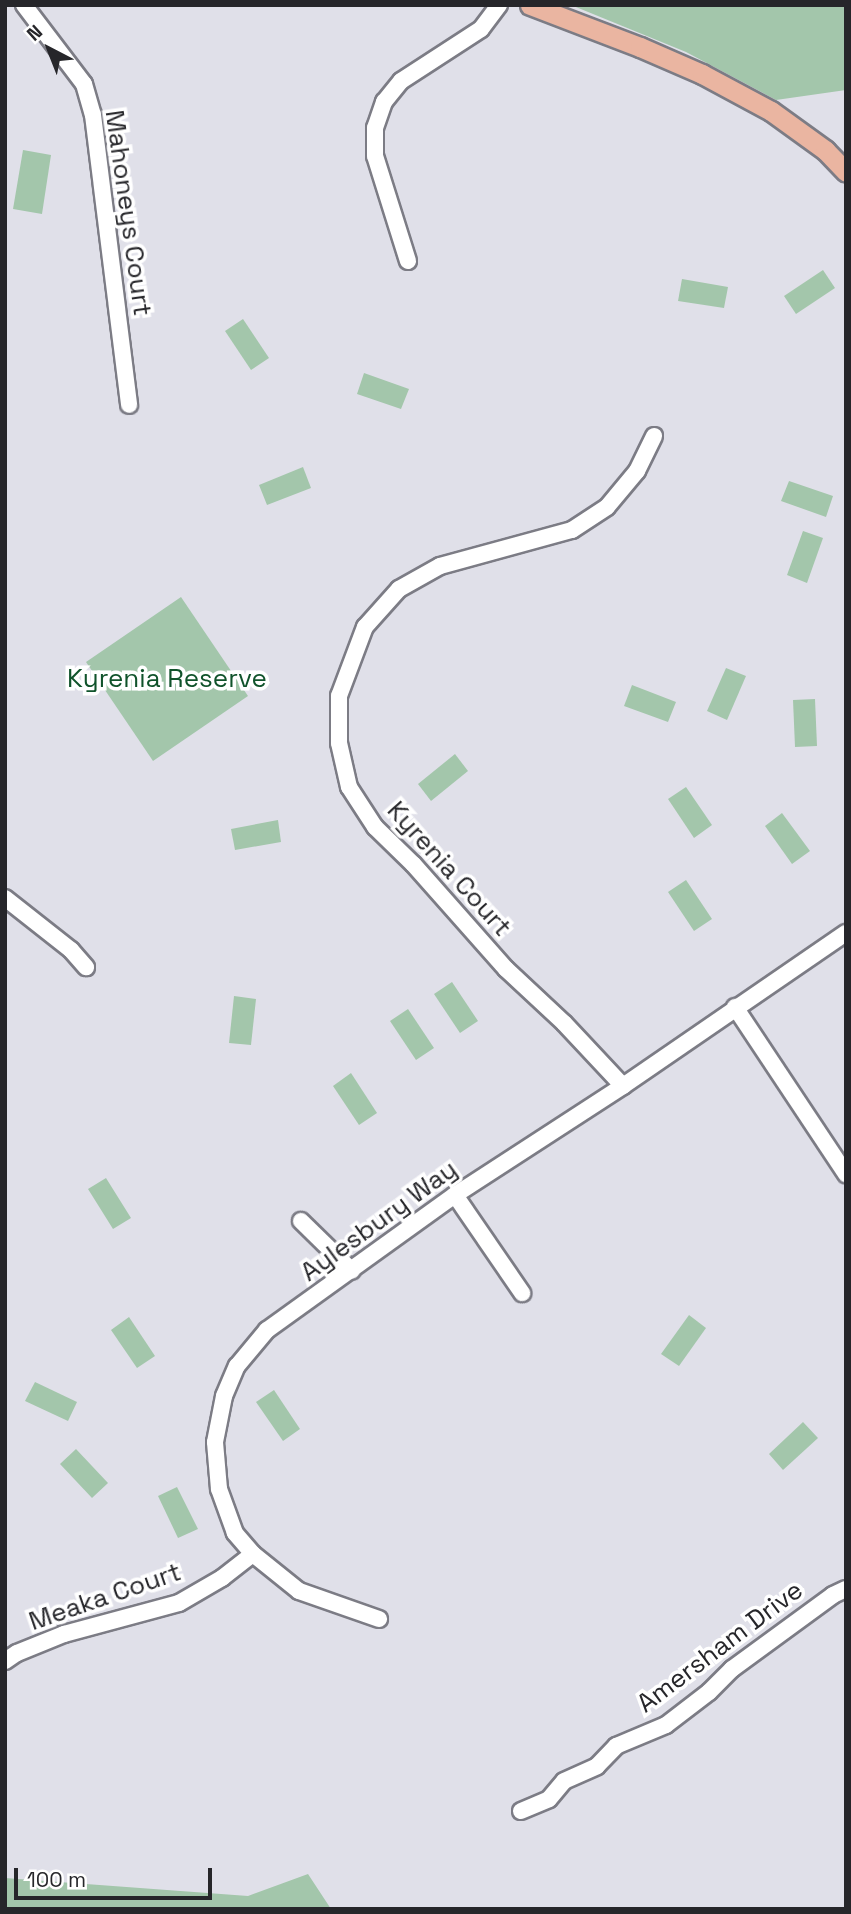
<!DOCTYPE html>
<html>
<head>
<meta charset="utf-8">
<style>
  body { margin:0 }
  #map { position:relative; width:851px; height:1914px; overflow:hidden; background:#e0e0e9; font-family:"Space Grotesk",sans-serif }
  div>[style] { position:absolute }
  .green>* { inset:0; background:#a3c6ab }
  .roads { filter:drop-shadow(2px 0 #7c7c85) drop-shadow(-2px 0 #7c7c85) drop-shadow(0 2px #7c7c85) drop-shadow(0 -2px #7c7c85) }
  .minor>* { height:16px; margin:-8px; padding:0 8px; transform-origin:8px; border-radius:8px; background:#fff }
  .major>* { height:19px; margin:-9.5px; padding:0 9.5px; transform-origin:9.5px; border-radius:9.5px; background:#eab5a1 }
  span { translate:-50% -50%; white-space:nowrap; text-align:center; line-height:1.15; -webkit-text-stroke:7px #fff; paint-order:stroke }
  .street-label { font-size:26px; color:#26262a }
  .park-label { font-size:26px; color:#10532b }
  .frame { position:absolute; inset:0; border:7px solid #26262a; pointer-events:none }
  .north { position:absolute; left:14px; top:14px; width:70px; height:70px; -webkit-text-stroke:5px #fff; paint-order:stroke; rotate:318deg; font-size:19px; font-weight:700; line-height:28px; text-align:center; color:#26262a }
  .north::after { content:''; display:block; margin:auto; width:24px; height:32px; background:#26262a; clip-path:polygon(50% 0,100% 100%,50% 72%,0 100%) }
  .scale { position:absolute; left:14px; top:1868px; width:198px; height:32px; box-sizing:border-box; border:4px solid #26262a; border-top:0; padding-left:9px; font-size:21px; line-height:24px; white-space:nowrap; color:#26262a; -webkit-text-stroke:5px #fff; paint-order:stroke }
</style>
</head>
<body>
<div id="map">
  <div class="green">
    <i style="clip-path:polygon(571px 5px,846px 5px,846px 90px,776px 100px,686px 52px)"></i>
    <i style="clip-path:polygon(23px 150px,51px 155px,42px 214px,13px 209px)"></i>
    <i style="clip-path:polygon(823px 270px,835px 288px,796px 314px,784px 296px)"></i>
    <i style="clip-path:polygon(682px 279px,728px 287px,724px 308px,678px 301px)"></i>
    <i style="clip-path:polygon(243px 319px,269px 358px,251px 370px,225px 331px)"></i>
    <i style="clip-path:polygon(364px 373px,409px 389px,401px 409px,357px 394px)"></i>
    <i style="clip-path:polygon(303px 467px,311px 488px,267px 505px,259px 485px)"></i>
    <i style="clip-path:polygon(789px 481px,833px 496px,826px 517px,781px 501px)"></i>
    <i style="clip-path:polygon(803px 531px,823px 538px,807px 583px,787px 575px)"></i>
    <i style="clip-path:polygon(181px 597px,248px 696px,153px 761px,86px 662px)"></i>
    <i style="clip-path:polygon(726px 668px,746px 676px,727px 720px,707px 711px)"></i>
    <i style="clip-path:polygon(632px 685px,676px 702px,668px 722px,624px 706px)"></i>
    <i style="clip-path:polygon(815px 699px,817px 746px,795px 747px,793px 700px)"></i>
    <i style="clip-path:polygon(455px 754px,468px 771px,431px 801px,418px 784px)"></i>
    <i style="clip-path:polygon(686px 787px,712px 825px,694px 838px,668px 799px)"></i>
    <i style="clip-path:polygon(782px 813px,810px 851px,792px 864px,765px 826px)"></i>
    <i style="clip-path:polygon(278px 820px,281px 842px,235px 850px,231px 829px)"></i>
    <i style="clip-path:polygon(686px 880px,712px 919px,694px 931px,668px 892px)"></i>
    <i style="clip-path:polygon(452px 982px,478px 1021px,460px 1033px,434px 994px)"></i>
    <i style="clip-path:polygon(234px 996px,256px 999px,251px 1045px,229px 1043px)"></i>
    <i style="clip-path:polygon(408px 1009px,434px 1048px,416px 1060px,390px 1021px)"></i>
    <i style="clip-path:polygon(351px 1073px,377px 1113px,359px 1125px,333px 1086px)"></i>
    <i style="clip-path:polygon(106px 1178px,131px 1218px,113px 1229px,88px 1189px)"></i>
    <i style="clip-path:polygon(689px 1315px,706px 1328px,679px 1366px,661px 1354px)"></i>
    <i style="clip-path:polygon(129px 1317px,155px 1356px,137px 1368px,111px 1330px)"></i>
    <i style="clip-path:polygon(35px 1382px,77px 1402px,68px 1421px,25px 1401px)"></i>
    <i style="clip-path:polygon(274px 1390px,300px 1429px,283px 1441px,256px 1402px)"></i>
    <i style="clip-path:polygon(803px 1422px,818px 1438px,783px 1470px,769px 1454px)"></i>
    <i style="clip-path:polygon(76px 1449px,108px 1483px,92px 1498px,60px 1464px)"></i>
    <i style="clip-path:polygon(177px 1487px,198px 1529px,178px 1538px,158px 1496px)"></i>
    <i style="clip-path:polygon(308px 1874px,331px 1909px,5px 1909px,5px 1878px,248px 1896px)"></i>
  </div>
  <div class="roads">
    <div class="minor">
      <i style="left:24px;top:5px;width:99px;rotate:52.8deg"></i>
      <i style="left:84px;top:84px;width:32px;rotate:74deg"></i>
      <i style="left:93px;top:115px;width:292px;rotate:82.9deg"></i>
      <i style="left:408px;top:261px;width:110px;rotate:-107.4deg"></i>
      <i style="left:375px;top:156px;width:28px;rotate:-90deg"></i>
      <i style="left:375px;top:128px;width:28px;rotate:-71deg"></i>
      <i style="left:384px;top:102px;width:27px;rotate:-51deg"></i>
      <i style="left:401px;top:81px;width:95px;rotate:-33deg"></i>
      <i style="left:481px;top:29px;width:30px;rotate:-53deg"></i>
      <i style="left:5px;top:898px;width:84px;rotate:38.2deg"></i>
      <i style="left:71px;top:950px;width:23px;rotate:49deg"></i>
      <i style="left:735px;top:1007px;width:201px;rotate:56.4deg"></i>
      <i style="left:623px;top:1086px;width:86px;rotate:-133.1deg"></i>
      <i style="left:564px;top:1023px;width:79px;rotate:-137deg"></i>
      <i style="left:506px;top:969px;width:140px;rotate:-131.5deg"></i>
      <i style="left:413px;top:864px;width:53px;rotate:-135.8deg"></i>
      <i style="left:375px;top:827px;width:48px;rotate:-123deg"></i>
      <i style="left:349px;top:787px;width:45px;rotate:-102.8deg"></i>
      <i style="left:339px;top:743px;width:47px;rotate:-90deg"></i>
      <i style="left:339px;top:696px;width:74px;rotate:-69.4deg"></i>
      <i style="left:365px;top:627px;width:51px;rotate:-48.2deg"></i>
      <i style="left:399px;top:589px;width:47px;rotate:-29.3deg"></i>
      <i style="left:440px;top:566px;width:137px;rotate:-15.3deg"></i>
      <i style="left:572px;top:530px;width:42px;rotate:-33.3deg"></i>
      <i style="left:607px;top:507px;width:47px;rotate:-50.2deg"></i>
      <i style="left:637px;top:471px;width:39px;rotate:-64deg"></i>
      <i style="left:455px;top:1195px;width:119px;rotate:55.6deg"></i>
      <i style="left:301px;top:1221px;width:71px;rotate:44.4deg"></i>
      <i style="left:379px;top:1619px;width:85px;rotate:-160.7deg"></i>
      <i style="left:299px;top:1591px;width:59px;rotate:-141.2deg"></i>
      <i style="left:253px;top:1554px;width:28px;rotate:-131deg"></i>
      <i style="left:235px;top:1533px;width:47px;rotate:-110deg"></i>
      <i style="left:219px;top:1489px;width:47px;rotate:-94.9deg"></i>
      <i style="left:215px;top:1442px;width:47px;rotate:-78.9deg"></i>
      <i style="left:224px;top:1396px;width:33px;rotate:-67deg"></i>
      <i style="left:237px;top:1366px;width:47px;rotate:-50.2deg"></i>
      <i style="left:267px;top:1330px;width:231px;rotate:-35.7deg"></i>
      <i style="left:455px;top:1195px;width:200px;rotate:-33deg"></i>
      <i style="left:623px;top:1086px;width:270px;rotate:-34.5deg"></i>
      <i style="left:5px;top:1661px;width:14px;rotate:-34deg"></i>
      <i style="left:17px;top:1653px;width:51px;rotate:-22deg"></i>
      <i style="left:64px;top:1634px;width:119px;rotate:-15.1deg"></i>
      <i style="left:179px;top:1603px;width:50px;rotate:-30.2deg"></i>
      <i style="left:222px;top:1578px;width:39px;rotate:-38deg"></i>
      <i style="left:521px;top:1811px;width:30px;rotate:-23deg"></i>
      <i style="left:549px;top:1799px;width:23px;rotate:-50deg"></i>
      <i style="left:564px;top:1781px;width:36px;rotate:-24deg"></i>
      <i style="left:597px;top:1766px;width:28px;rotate:-46deg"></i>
      <i style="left:616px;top:1746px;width:54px;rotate:-22.8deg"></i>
      <i style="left:666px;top:1725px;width:54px;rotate:-37.5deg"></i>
      <i style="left:709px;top:1692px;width:33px;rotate:-45deg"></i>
      <i style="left:732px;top:1669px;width:125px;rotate:-36.2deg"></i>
      <i style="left:833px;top:1595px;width:14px;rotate:-25deg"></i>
    </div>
    <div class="major">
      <i style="left:530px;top:5px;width:118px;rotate:20.9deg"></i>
      <i style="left:640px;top:47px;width:68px;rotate:23.5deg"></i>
      <i style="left:702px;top:74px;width:78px;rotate:28.2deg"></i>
      <i style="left:771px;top:111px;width:67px;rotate:35.8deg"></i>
      <i style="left:825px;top:150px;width:30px;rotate:46deg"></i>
    </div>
  </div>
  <div class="street-label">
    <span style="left:128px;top:213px;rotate:82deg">Mahoneys Court</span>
    <span style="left:449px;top:869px;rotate:48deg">Kyrenia Court</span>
    <span style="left:379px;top:1221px;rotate:-36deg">Aylesbury Way</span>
    <span style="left:105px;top:1597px;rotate:-19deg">Meaka Court</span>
    <span style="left:720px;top:1647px;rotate:-37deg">Amersham Drive</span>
  </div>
  <div class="park-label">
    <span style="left:167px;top:679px">Kyrenia Reserve</span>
  </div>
  <div class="frame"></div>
  <div class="north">N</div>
  <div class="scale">100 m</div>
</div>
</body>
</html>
